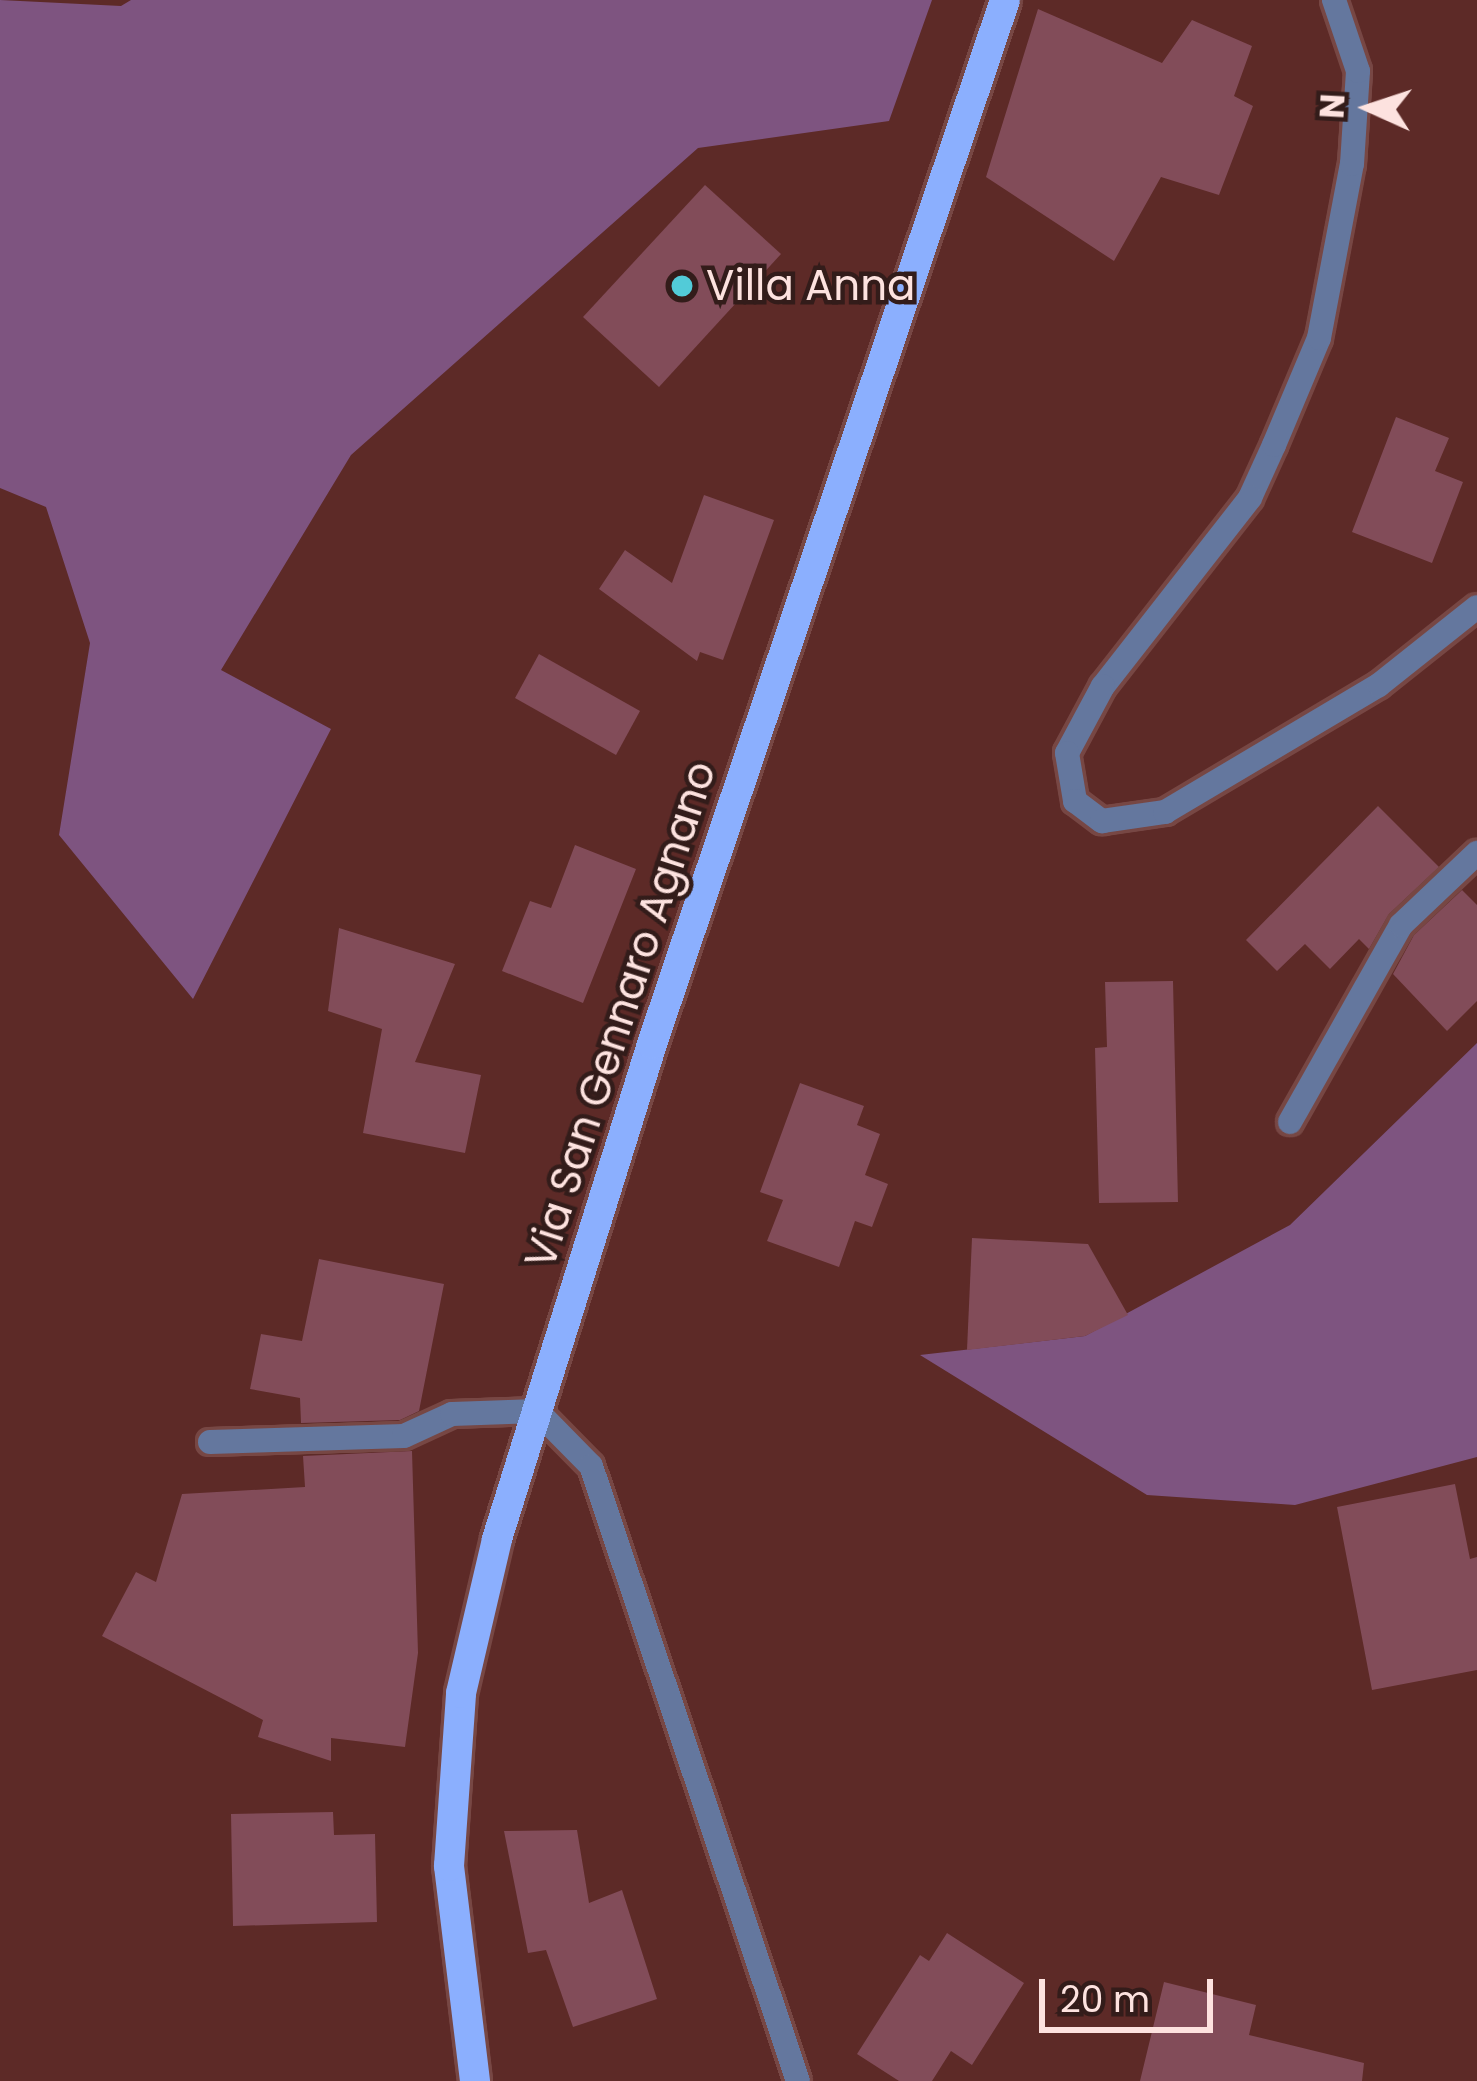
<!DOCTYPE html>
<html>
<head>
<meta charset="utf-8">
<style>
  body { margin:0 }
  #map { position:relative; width:1477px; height:2081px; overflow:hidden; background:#5d2a27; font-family:Poppins,sans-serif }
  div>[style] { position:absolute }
  .forest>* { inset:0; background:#7e5480 }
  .building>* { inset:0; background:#824c59 }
  .roads { filter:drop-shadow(3px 0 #774744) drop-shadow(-3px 0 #774744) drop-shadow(0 3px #774744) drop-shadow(0 -3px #774744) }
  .service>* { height:24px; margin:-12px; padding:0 12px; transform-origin:12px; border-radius:12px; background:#64779e }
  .minor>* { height:24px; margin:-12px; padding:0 12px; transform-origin:12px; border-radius:12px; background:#64779e }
  .primary>* { height:30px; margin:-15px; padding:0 15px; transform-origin:15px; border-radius:15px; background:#8baffe }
  .dots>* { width:33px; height:33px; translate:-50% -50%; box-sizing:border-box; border:6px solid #331c1a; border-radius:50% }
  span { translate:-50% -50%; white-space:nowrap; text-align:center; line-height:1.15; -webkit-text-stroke:9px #331c1a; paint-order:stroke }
  .poi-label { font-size:42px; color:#fde2df }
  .left { translate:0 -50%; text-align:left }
  .street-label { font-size:42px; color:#fde2df }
  .north { position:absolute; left:1309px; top:48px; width:120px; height:120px; -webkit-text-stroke:9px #331c1a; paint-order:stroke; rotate:273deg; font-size:33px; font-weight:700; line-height:48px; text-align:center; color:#fde2df }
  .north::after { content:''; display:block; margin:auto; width:42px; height:54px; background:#fde2df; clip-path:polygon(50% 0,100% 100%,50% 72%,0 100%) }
  .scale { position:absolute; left:1039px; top:1979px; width:174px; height:54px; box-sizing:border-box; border:6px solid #fde2df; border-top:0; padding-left:15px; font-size:36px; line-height:42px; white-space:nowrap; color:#fde2df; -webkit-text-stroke:9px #331c1a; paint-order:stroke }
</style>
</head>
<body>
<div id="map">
  <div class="forest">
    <i style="clip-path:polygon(0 0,121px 6px,131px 0,932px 0,889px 121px,698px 148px,351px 455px,221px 670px,331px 729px,193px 999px,59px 835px,90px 643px,46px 507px,0 488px)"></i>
    <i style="clip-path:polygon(1477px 1043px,1477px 1457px,1295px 1505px,1147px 1495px,920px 1355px,1085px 1336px,1290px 1225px)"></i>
  </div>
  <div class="building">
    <i style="clip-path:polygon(1038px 9px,1162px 63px,1192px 20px,1252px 46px,1234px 96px,1253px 106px,1219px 195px,1161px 177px,1114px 261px,986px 177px)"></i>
    <i style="clip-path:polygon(705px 185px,781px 254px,659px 387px,583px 317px)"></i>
    <i style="clip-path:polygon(1396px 417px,1449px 438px,1435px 471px,1463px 482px,1432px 563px,1352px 532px)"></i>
    <i style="clip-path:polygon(704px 495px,774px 520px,723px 660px,700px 652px,697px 661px,599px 589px,625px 550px,672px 583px)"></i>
    <i style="clip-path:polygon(539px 654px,640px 711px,616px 755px,515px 698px)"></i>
    <i style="clip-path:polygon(1378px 806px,1439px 867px,1389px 914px,1369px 949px,1359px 939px,1330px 969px,1305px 944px,1277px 971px,1246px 940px)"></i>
    <i style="clip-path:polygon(575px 845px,636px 869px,583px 1003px,502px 971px,530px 901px,551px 908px)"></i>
    <i style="clip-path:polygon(1462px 890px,1477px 905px,1477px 1001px,1447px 1031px,1393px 974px,1414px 935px)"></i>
    <i style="clip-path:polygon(339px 928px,455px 964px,415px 1062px,481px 1075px,465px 1153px,363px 1133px,382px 1029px,328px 1011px)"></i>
    <i style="clip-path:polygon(1173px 981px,1178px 1202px,1099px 1203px,1095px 1048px,1107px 1047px,1105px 982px)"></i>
    <i style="clip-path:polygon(800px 1083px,864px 1106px,857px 1125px,880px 1134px,865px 1175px,888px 1184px,872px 1227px,855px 1221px,839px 1267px,767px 1241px,783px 1200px,760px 1192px)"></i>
    <i style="clip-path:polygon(972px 1238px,1088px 1244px,1128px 1315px,1085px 1336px,967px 1350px)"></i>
    <i style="clip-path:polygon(319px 1259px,444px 1284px,419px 1411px,400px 1420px,301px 1423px,300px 1398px,250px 1389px,261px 1334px,302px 1341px)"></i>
    <i style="clip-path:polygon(412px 1451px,418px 1653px,405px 1747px,331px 1738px,331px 1761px,258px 1737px,263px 1720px,102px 1636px,136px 1572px,156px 1582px,182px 1494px,305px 1487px,303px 1456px)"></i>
    <i style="clip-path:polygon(1455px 1484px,1470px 1559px,1477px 1557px,1477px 1670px,1372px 1690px,1337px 1507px)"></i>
    <i style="clip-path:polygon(333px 1812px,334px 1835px,375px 1834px,377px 1922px,233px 1926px,231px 1814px)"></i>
    <i style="clip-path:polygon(577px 1830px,589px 1903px,622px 1890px,657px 1999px,573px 2027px,546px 1950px,528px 1953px,504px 1831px)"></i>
    <i style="clip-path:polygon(947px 1933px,1024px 1983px,972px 2065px,951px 2051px,932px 2081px,899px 2081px,857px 2054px,920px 1955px,929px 1961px)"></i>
    <i style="clip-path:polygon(1164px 1982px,1256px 2005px,1249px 2035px,1364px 2063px,1362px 2081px,1140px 2081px)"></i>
  </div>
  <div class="roads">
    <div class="service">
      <i style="left:1274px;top:445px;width:58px;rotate:114.4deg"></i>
      <i style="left:1250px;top:498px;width:239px;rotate:128deg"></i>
      <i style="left:1103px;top:686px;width:76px;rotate:118.2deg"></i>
      <i style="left:1067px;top:753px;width:49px;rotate:80.5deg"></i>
      <i style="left:1075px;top:801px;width:34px;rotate:37deg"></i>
      <i style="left:1102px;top:821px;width:64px;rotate:-8.1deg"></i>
      <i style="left:1165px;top:812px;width:249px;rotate:-30.7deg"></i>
      <i style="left:1379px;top:685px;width:125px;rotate:-38.5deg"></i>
      <i style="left:1290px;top:1122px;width:226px;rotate:-60.6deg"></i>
      <i style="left:1401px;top:925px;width:105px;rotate:-43.5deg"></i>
      <i style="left:210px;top:1442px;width:194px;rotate:-1.8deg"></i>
      <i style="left:404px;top:1436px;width:53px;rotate:-24.6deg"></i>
      <i style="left:452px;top:1414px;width:85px;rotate:-2deg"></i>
    </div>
    <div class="minor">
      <i style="left:1274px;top:445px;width:116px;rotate:-67.2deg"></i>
      <i style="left:1319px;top:338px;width:177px;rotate:-79.3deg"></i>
      <i style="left:1352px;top:164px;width:93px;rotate:-86.3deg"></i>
      <i style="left:1358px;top:71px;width:75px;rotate:-108.7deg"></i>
      <i style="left:537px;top:1411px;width:77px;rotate:45.5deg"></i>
      <i style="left:591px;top:1466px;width:649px;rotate:71.4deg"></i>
    </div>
    <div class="primary">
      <i style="left:475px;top:2081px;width:217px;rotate:-96.9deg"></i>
      <i style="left:449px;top:1866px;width:173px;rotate:-86deg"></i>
      <i style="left:461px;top:1693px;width:158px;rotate:-76.8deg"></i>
      <i style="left:497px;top:1539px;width:519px;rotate:-72.61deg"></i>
      <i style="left:652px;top:1044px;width:1102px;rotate:-71.32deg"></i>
    </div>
  </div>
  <div class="dots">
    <i style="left:682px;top:286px;background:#52cbd8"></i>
  </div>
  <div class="poi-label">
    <span class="left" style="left:706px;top:286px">Villa Anna</span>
  </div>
  <div class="street-label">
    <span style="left:621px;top:1015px;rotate:-72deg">Via San Gennaro Agnano</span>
  </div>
  <div class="north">N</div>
  <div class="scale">20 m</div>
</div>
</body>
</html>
